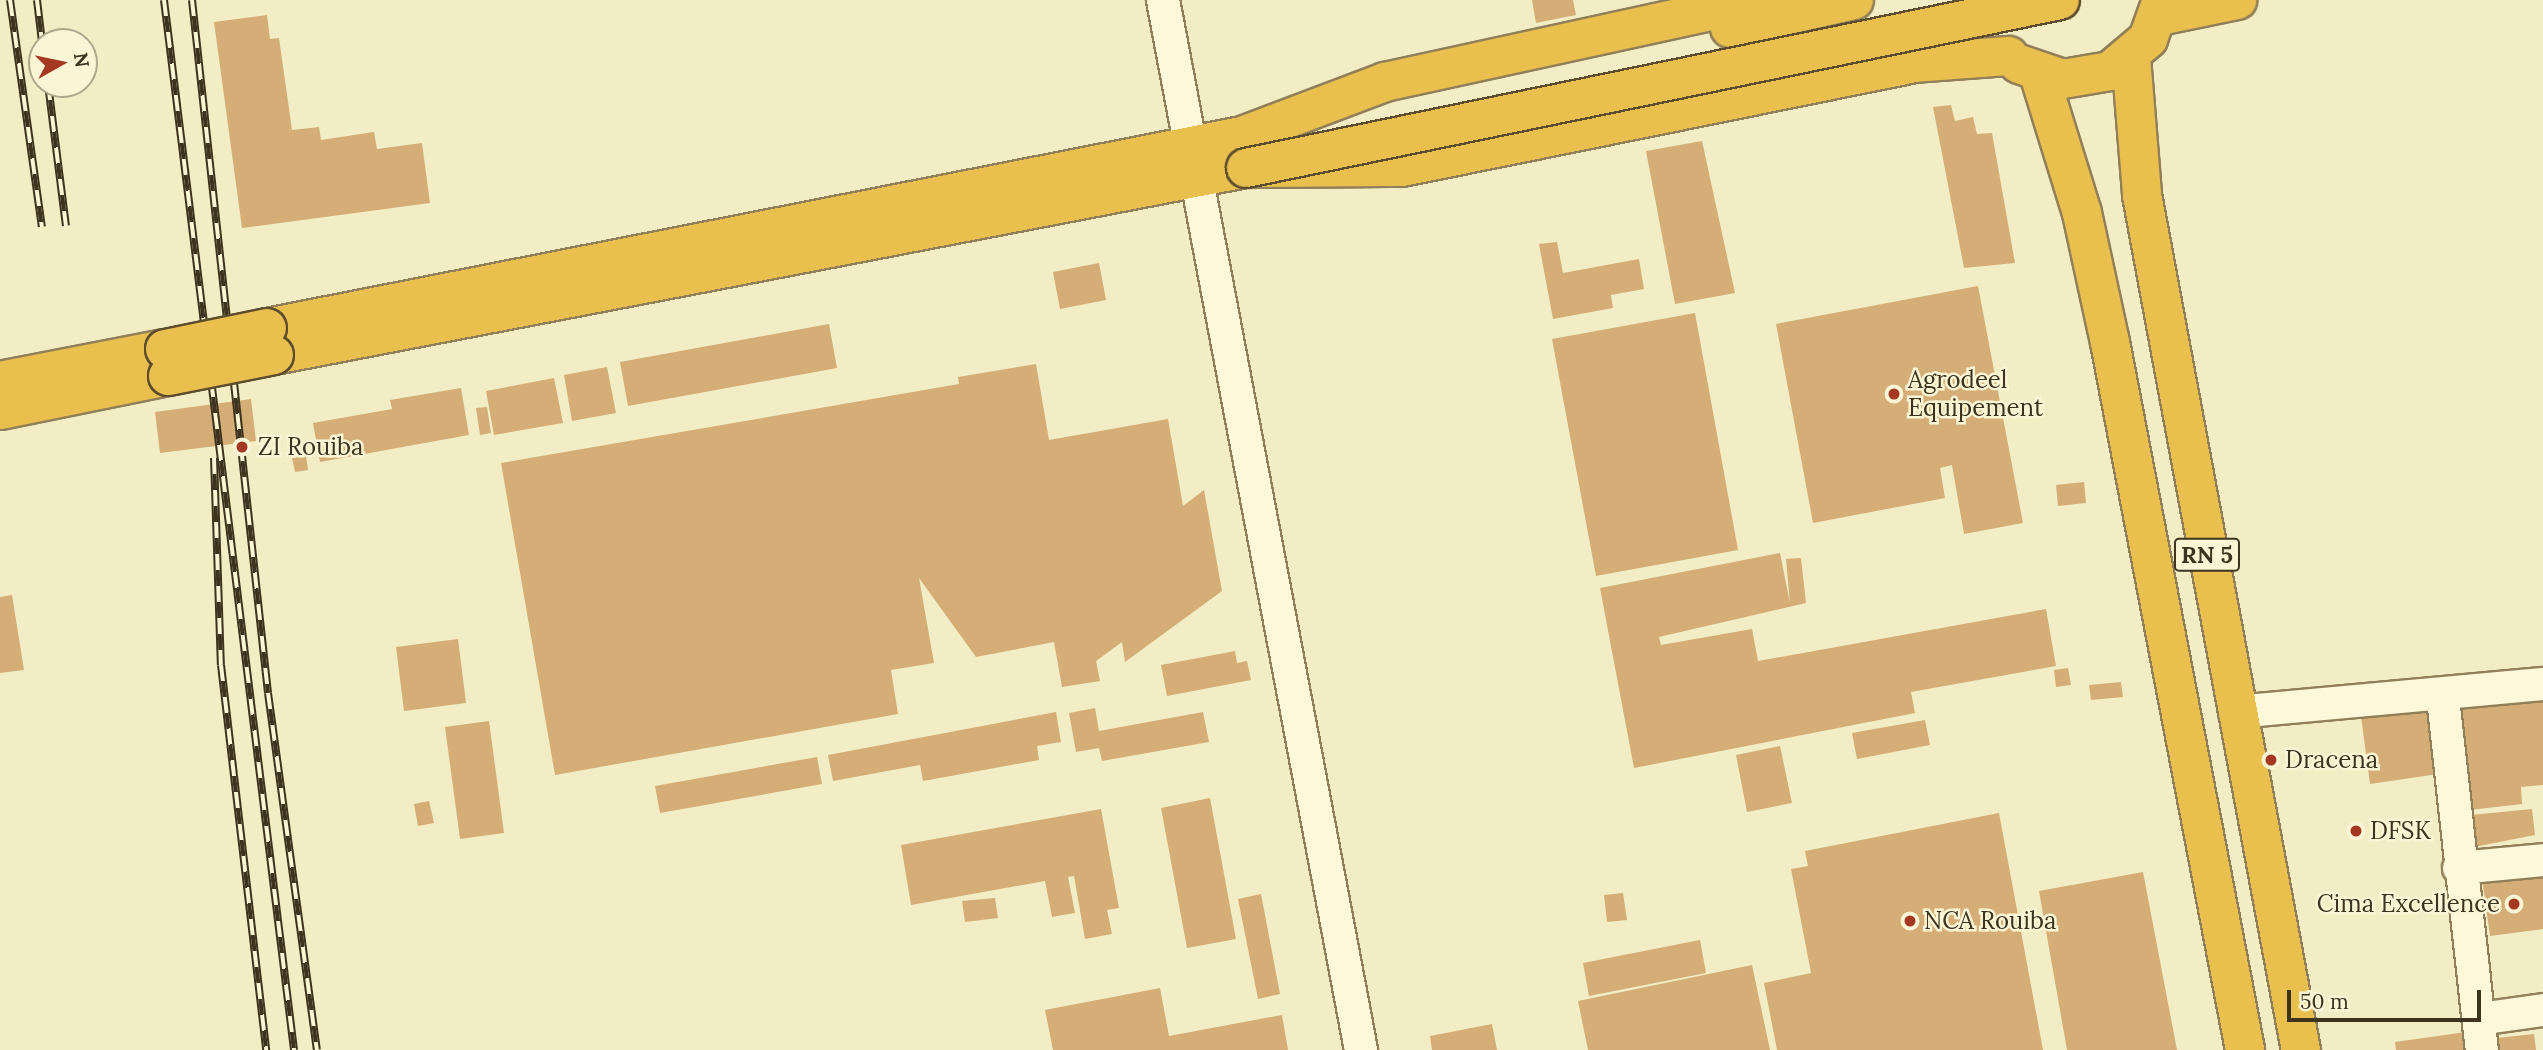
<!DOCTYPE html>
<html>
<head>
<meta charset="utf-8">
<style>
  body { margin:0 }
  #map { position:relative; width:2543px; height:1050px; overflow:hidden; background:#f2edc4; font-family:Lora,serif }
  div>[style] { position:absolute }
  .building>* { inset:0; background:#d4ae76 }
  .roads { filter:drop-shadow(2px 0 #907f58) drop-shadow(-2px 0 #907f58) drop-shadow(0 2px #907f58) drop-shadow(0 -2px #907f58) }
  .minor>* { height:32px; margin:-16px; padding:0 16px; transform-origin:16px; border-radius:16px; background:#fcf8d9 }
  .highway>* { height:38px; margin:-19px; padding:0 19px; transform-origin:19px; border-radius:19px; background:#e9c04d }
  .rail>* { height:8px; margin-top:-4px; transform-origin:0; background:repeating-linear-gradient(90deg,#f9f5d5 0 16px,#3e331e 0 32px); box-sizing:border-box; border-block:2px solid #3e331e }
  .bridges { filter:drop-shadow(2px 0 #5d4c2d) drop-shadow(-2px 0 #5d4c2d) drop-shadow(0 2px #5d4c2d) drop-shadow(0 -2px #5d4c2d) }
  .highway-bridge>* { height:38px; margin:-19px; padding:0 19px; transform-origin:19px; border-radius:19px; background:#e9c04d }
  .dots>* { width:19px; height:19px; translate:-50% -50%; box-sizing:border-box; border:4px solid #f9f5d5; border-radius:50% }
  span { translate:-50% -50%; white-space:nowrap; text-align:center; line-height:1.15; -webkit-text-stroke:5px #f9f5d5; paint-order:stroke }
  .shield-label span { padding:2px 5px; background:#f9f5d5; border:2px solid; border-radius:5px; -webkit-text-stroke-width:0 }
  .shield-label { font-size:23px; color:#3e331e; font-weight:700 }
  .poi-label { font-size:24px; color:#3e331e }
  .left { translate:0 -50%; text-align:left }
  .right { translate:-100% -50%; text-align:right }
  .north { position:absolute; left:28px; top:28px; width:70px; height:70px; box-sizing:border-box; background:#f9f5d5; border:2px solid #aea78c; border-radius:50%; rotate:81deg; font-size:19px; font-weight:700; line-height:28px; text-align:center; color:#3e331e }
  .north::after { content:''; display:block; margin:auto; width:24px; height:32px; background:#a53822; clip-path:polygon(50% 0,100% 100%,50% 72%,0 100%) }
  .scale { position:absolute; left:2287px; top:990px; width:194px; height:32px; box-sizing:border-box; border:4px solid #3e331e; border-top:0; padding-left:9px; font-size:21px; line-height:24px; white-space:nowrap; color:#3e331e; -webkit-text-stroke:5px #f9f5d5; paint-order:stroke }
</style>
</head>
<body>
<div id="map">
  <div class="building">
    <i style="clip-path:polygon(1532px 0,1573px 0,1576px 15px,1536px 23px)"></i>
    <i style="clip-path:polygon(267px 15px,270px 39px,279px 38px,292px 130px,319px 127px,321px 140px,374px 132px,377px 149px,422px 143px,430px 203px,242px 228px,214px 22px)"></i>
    <i style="clip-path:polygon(1951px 105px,1955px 121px,1973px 117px,1977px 134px,1992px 133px,2015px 263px,1964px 268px,1933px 107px)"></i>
    <i style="clip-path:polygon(1702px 141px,1735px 293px,1675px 304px,1646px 151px)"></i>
    <i style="clip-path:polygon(1557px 242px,1563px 273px,1639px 259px,1644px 289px,1611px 295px,1613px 308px,1553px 319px,1539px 244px)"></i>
    <i style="clip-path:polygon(1099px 263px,1106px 300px,1060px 309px,1053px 272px)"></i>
    <i style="clip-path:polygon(1978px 286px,2023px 523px,1964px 534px,1952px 465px,1940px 468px,1945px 498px,1813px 523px,1776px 324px)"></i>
    <i style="clip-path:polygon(1695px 313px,1738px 550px,1596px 576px,1552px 339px)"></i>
    <i style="clip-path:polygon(829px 324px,837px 368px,628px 406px,620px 362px)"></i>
    <i style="clip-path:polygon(1036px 364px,1049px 440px,1168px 419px,1183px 506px,1204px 490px,1222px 591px,1125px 662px,1122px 642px,1096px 661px,1100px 681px,1062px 687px,1054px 642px,976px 657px,919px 578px,934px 663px,891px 670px,898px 714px,555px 775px,501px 463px,959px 384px,958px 377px)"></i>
    <i style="clip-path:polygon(607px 367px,616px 413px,572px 421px,564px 375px)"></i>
    <i style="clip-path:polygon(554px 378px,563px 423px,494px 435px,486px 391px)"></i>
    <i style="clip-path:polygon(461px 388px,469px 435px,320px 462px,313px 423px,392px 409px,390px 400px)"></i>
    <i style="clip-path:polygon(251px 399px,256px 441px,160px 453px,155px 412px)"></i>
    <i style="clip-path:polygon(487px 407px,491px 433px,480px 435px,476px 408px)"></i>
    <i style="clip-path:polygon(306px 456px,308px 470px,295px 472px,292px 458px)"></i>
    <i style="clip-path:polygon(2084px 482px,2086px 503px,2058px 506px,2056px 485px)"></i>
    <i style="clip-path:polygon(1780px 553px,1790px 603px,1786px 559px,1801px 558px,1806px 603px,1659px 637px,1661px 645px,1752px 629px,1758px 661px,2046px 609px,2056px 666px,1911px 692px,1915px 713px,1634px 768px,1600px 588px)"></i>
    <i style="clip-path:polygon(12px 595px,24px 670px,0 673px,0 597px)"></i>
    <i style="clip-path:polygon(458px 639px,466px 703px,404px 711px,396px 647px)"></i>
    <i style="clip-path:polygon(1235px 651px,1237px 663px,1247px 661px,1251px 680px,1167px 696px,1161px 665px)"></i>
    <i style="clip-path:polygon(2068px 668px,2071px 685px,2056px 687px,2054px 670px)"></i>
    <i style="clip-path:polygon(2121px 682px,2123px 697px,2091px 700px,2089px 685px)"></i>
    <i style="clip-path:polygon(2543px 694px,2543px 785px,2521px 787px,2522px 804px,2461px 811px,2449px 705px)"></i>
    <i style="clip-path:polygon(2435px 705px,2445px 773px,2370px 784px,2361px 716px)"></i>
    <i style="clip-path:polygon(1095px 708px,1099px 731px,1203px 712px,1209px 742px,1102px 761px,1099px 748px,1076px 752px,1069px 713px)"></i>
    <i style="clip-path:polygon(1056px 712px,1061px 742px,1037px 746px,1039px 760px,923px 781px,920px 765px,833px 781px,828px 755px)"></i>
    <i style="clip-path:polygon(1925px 720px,1930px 745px,1857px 759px,1852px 733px)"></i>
    <i style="clip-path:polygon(489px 721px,504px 833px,460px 839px,445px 727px)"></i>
    <i style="clip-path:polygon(1780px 746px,1792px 803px,1747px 812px,1736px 755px)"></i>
    <i style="clip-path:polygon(817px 757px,822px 784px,660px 813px,655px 786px)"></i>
    <i style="clip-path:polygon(1210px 798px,1236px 939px,1187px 948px,1161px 808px)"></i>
    <i style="clip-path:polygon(429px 801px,434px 823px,418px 826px,414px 804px)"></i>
    <i style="clip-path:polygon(1101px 809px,1119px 908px,1107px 910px,1112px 934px,1085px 939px,1074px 876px,1068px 877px,1075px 913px,1052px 917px,1045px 881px,911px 905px,901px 845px)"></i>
    <i style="clip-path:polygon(2532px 809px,2535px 835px,2474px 847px,2471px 815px)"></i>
    <i style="clip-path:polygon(1999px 813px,2043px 1050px,1777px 1050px,1764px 983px,1811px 973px,1791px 869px,1808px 866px,1805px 851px)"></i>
    <i style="clip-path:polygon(2543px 870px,2543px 929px,2490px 936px,2482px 878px)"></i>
    <i style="clip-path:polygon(2143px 872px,2177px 1050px,2067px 1050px,2039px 891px)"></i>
    <i style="clip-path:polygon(1623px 893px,1627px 920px,1607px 922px,1604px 895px)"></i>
    <i style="clip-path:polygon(1261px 894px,1280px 994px,1258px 999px,1238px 899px)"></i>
    <i style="clip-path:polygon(995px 898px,998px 918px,965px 922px,962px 901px)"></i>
    <i style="clip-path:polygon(1700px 940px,1706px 973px,1589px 996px,1583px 963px)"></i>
    <i style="clip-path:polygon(1752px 965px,1770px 1050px,1588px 1050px,1578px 1001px)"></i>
    <i style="clip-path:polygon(1160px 988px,1169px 1036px,1282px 1015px,1288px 1050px,1053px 1050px,1045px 1010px)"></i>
    <i style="clip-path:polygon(1492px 1024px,1497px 1050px,1432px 1050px,1430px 1036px)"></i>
    <i style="clip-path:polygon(2466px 1032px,2468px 1050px,2396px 1050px,2395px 1042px)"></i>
    <i style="clip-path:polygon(2534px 1034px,2536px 1050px,2498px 1050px,2497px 1038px)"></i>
  </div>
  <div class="roads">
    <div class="minor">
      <i style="left:1163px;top:0;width:1069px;rotate:79.32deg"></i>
      <i style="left:2443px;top:698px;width:354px;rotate:83.7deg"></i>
      <i style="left:2235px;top:712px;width:309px;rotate:-5.2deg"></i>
      <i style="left:2459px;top:868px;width:84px;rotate:-5.4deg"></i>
      <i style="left:2479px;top:1019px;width:65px;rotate:-8deg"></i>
    </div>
    <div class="highway">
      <i style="left:2159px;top:16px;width:80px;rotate:-11.6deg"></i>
      <i style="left:1730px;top:28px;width:127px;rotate:-12.7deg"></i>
      <i style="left:2131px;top:57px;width:138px;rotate:85.4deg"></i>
      <i style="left:2142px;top:195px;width:870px;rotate:79.47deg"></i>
      <i style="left:2019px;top:64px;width:46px;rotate:18.8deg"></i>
      <i style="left:2063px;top:79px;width:48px;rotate:-9.7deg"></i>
      <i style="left:2110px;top:71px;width:50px;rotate:-40.1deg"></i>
      <i style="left:2148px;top:39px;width:41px;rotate:-70.3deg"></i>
      <i style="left:2039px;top:74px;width:145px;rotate:72.8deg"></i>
      <i style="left:2082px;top:213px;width:132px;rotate:77.8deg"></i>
      <i style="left:2110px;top:342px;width:721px;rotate:79.2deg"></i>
      <i style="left:267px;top:328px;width:994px;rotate:-11.14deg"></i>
      <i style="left:1242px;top:136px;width:153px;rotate:-20.7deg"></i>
      <i style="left:1385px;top:82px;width:384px;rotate:-12.3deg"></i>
      <i style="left:274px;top:355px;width:990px;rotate:-10.89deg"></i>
      <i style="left:1246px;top:168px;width:156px;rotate:-0.4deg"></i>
      <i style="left:1402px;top:167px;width:523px;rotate:-11.46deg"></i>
      <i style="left:1915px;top:63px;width:94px;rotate:-4.3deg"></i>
      <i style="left:0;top:381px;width:168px;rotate:-11deg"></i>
      <i style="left:0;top:410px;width:171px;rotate:-11.4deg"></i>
    </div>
  </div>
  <div class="rail">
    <i style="left:10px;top:0;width:229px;rotate:82deg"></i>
    <i style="left:37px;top:0;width:42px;rotate:83.2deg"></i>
    <i style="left:164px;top:0;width:1058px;rotate:82.94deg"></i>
    <i style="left:192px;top:0;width:697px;rotate:83.74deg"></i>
    <i style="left:268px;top:693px;width:360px;rotate:82.2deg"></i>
    <i style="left:48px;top:84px;width:143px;rotate:82.8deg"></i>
    <i style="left:214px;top:458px;width:207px;rotate:88.1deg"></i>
    <i style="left:221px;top:665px;width:388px;rotate:83.3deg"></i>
  </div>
  <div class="bridges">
    <div class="highway-bridge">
      <i style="left:1246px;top:168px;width:831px;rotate:-11.66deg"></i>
      <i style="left:165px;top:349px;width:104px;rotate:-11.6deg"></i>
      <i style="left:168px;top:376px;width:108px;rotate:-11.2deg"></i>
    </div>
  </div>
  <div class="dots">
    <i style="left:1894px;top:394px;background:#a53822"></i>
    <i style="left:242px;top:447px;background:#a53822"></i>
    <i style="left:2271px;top:760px;background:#a53822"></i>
    <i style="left:2356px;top:831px;background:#a53822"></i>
    <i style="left:2514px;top:904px;background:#a53822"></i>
    <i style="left:1910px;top:921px;background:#a53822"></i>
  </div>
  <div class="shield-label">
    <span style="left:2207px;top:555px">RN 5</span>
  </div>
  <div class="poi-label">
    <span class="left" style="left:1908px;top:394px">Agrodeel<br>Equipement</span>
    <span class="left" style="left:258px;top:447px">ZI Rouiba</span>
    <span class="left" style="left:2285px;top:760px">Dracena</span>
    <span class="left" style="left:2370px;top:831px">DFSK</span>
    <span class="right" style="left:2500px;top:904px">Cima Excellence</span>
    <span class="left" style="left:1924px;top:921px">NCA Rouiba</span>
  </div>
  <div class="north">N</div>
  <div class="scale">50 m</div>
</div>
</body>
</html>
